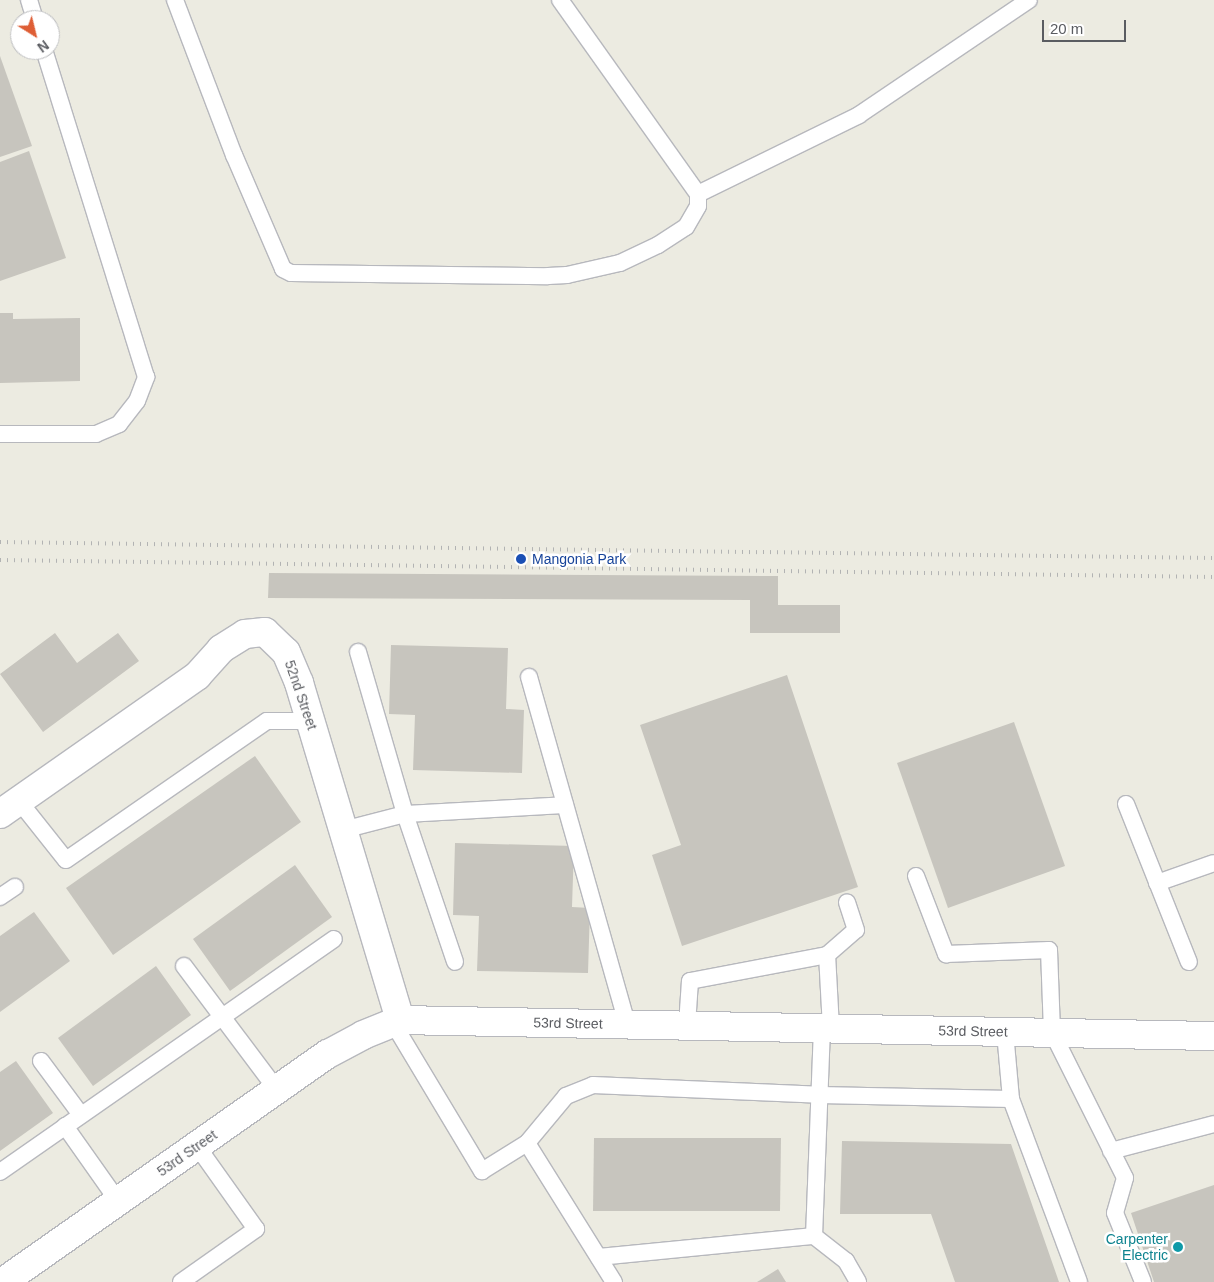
<!DOCTYPE html>
<html>
<head>
<meta charset="utf-8">
<style>
  body { margin:0 }
  #map { position:relative; width:1214px; height:1282px; overflow:hidden; background:#ecebe1; font-family:Arial,sans-serif }
  div>[style] { position:absolute }
  .building>* { inset:0; background:#c7c5be }
  .roads { filter:drop-shadow(1px 0 #b7b8bd) drop-shadow(-1px 0 #b7b8bd) drop-shadow(0 1px #b7b8bd) drop-shadow(0 -1px #b7b8bd) }
  .service>* { height:16px; margin:-8px; padding:0 8px; transform-origin:8px; border-radius:8px; background:#fff }
  .minor>* { height:28px; margin:-14px; padding:0 14px; transform-origin:14px; border-radius:14px; background:#fff }
  .rail>* { height:4px; margin-top:-2px; transform-origin:0; background:repeating-linear-gradient(90deg,#b2b3b3 0 1px,transparent 0 7px) }
  .dots>* { width:14px; height:14px; translate:-50% -50%; box-sizing:border-box; border:2px solid #fff; border-radius:50% }
  span { translate:-50% -50%; white-space:nowrap; text-align:center; line-height:1.15; -webkit-text-stroke:5px #fff; paint-order:stroke }
  .transit-label { font-size:14px; color:#164399 }
  .left { translate:0 -50%; text-align:left }
  .street-label { font-size:14px; color:#5a5c61 }
  .culture-label { font-size:14px; color:#0d838f }
  .right { translate:-100% -50%; text-align:right }
  .north { position:absolute; left:10px; top:10px; width:50px; height:50px; box-sizing:border-box; background:#fff; border:1px solid #bdbec0; border-radius:50%; rotate:144deg; font-size:14px; font-weight:700; line-height:20px; text-align:center; color:#5a5c61 }
  .north::after { content:''; display:block; margin:auto; width:18px; height:22px; background:#de5e35; clip-path:polygon(50% 0,100% 100%,50% 72%,0 100%) }
  .scale { position:absolute; left:1042px; top:20px; width:84px; height:22px; box-sizing:border-box; border:2px solid #5a5c61; border-top:0; padding-left:6px; font-size:15px; line-height:18px; white-space:nowrap; color:#5a5c61; -webkit-text-stroke:4px #fff; paint-order:stroke }
</style>
</head>
<body>
<div id="map">
  <div class="building">
    <i style="clip-path:polygon(0 56px,32px 146px,0 157px)"></i>
    <i style="clip-path:polygon(29px 151px,66px 258px,0 281px,0 162px)"></i>
    <i style="clip-path:polygon(0 313px,13px 313px,13px 319px,80px 318px,80px 381px,0 383px)"></i>
    <i style="clip-path:polygon(269px 573px,778px 576px,778px 605px,840px 605px,840px 633px,750px 633px,750px 600px,268px 598px)"></i>
    <i style="clip-path:polygon(55px 633px,77px 663px,118px 633px,139px 661px,43px 732px,0 674px)"></i>
    <i style="clip-path:polygon(391px 645px,508px 648px,506px 709px,524px 710px,522px 773px,413px 770px,415px 715px,389px 714px)"></i>
    <i style="clip-path:polygon(787px 675px,858px 887px,682px 946px,652px 855px,681px 845px,640px 725px)"></i>
    <i style="clip-path:polygon(1014px 722px,1065px 866px,948px 908px,897px 763px)"></i>
    <i style="clip-path:polygon(255px 756px,301px 822px,113px 955px,66px 888px)"></i>
    <i style="clip-path:polygon(455px 843px,574px 846px,572px 907px,590px 908px,588px 973px,477px 971px,479px 916px,453px 915px)"></i>
    <i style="clip-path:polygon(295px 865px,332px 917px,230px 991px,193px 939px)"></i>
    <i style="clip-path:polygon(34px 912px,70px 961px,0 1012px,0 936px)"></i>
    <i style="clip-path:polygon(156px 966px,191px 1015px,93px 1086px,58px 1038px)"></i>
    <i style="clip-path:polygon(16px 1061px,53px 1113px,0 1151px,0 1072px)"></i>
    <i style="clip-path:polygon(594px 1138px,781px 1138px,780px 1211px,593px 1211px)"></i>
    <i style="clip-path:polygon(842px 1141px,1011px 1144px,1059px 1282px,955px 1282px,931px 1214px,840px 1214px)"></i>
    <i style="clip-path:polygon(1214px 1185px,1214px 1282px,1154px 1282px,1131px 1213px)"></i>
    <i style="clip-path:polygon(778px 1269px,786px 1282px,757px 1282px)"></i>
  </div>
  <div class="roads">
    <div class="service">
      <i style="left:29px;top:0;width:21px;rotate:73deg"></i>
      <i style="left:175px;top:0;width:166px;rotate:69.2deg"></i>
      <i style="left:234px;top:155px;width:124px;rotate:66.7deg"></i>
      <i style="left:283px;top:269px;width:9px;rotate:27deg"></i>
      <i style="left:291px;top:273px;width:257px;rotate:0.7deg"></i>
      <i style="left:548px;top:276px;width:19px;rotate:-3deg"></i>
      <i style="left:567px;top:275px;width:54px;rotate:-12.8deg"></i>
      <i style="left:620px;top:263px;width:42px;rotate:-25.3deg"></i>
      <i style="left:658px;top:245px;width:33px;rotate:-33deg"></i>
      <i style="left:686px;top:227px;width:24px;rotate:-60deg"></i>
      <i style="left:698px;top:206px;width:12px;rotate:-90deg"></i>
      <i style="left:698px;top:194px;width:238px;rotate:-125.4deg"></i>
      <i style="left:698px;top:194px;width:179px;rotate:-26.1deg"></i>
      <i style="left:859px;top:115px;width:205px;rotate:-34.1deg"></i>
      <i style="left:0;top:434px;width:96px"></i>
      <i style="left:96px;top:434px;width:25px;rotate:-23deg"></i>
      <i style="left:119px;top:424px;width:29px;rotate:-52deg"></i>
      <i style="left:137px;top:401px;width:26px;rotate:-69deg"></i>
      <i style="left:146px;top:377px;width:343px;rotate:-107.3deg"></i>
      <i style="left:358px;top:652px;width:169px;rotate:73.8deg"></i>
      <i style="left:405px;top:814px;width:156px;rotate:71.3deg"></i>
      <i style="left:529px;top:677px;width:361px;rotate:74.2deg"></i>
      <i style="left:19px;top:801px;width:75px;rotate:51.5deg"></i>
      <i style="left:66px;top:860px;width:244px;rotate:-34.7deg"></i>
      <i style="left:267px;top:721px;width:44px"></i>
      <i style="left:1126px;top:804px;width:170px;rotate:68.3deg"></i>
      <i style="left:343px;top:830px;width:64px;rotate:-14.5deg"></i>
      <i style="left:405px;top:814px;width:160px;rotate:-3.2deg"></i>
      <i style="left:916px;top:876px;width:84px;rotate:69deg"></i>
      <i style="left:946px;top:954px;width:103px;rotate:-2.2deg"></i>
      <i style="left:1049px;top:950px;width:82px;rotate:87.9deg"></i>
      <i style="left:1052px;top:1032px;width:163px;rotate:63.4deg"></i>
      <i style="left:1125px;top:1178px;width:36px;rotate:106deg"></i>
      <i style="left:1115px;top:1213px;width:74px;rotate:67.9deg"></i>
      <i style="left:1157px;top:883px;width:60px;rotate:-19.3deg"></i>
      <i style="left:0;top:897px;width:18px;rotate:-34deg"></i>
      <i style="left:184px;top:966px;width:155px;rotate:53.1deg"></i>
      <i style="left:393px;top:1023px;width:173px;rotate:59deg"></i>
      <i style="left:482px;top:1171px;width:53px;rotate:-31.9deg"></i>
      <i style="left:527px;top:1143px;width:164px;rotate:58deg"></i>
      <i style="left:687px;top:1025px;width:44px;rotate:-86.1deg"></i>
      <i style="left:690px;top:981px;width:139px;rotate:-10.7deg"></i>
      <i style="left:822px;top:1028px;width:208px;rotate:92.2deg"></i>
      <i style="left:814px;top:1236px;width:41px;rotate:38deg"></i>
      <i style="left:846px;top:1261px;width:24px;rotate:60deg"></i>
      <i style="left:831px;top:1028px;width:73px;rotate:-93.1deg"></i>
      <i style="left:827px;top:955px;width:38px;rotate:-41deg"></i>
      <i style="left:856px;top:930px;width:29px;rotate:-108deg"></i>
      <i style="left:1005px;top:1032px;width:67px;rotate:84.9deg"></i>
      <i style="left:41px;top:1061px;width:67px;rotate:53.5deg"></i>
      <i style="left:65px;top:1126px;width:92px;rotate:54.8deg"></i>
      <i style="left:527px;top:1143px;width:61px;rotate:-50.3deg"></i>
      <i style="left:566px;top:1096px;width:29px;rotate:-22deg"></i>
      <i style="left:593px;top:1085px;width:226px;rotate:2.5deg"></i>
      <i style="left:819px;top:1095px;width:192px;rotate:1.2deg"></i>
      <i style="left:1011px;top:1099px;width:195px;rotate:69.6deg"></i>
      <i style="left:1111px;top:1151px;width:106px;rotate:-14.7deg"></i>
      <i style="left:0;top:1172px;width:407px;rotate:-34.9deg"></i>
      <i style="left:599px;top:1257px;width:216px;rotate:-5.6deg"></i>
      <i style="left:181px;top:1282px;width:92px;rotate:-35.2deg"></i>
      <i style="left:256px;top:1229px;width:102px;rotate:-125.4deg"></i>
    </div>
    <div class="minor">
      <i style="left:0;top:814px;width:241px;rotate:-35deg"></i>
      <i style="left:197px;top:676px;width:36px;rotate:-48deg"></i>
      <i style="left:221px;top:649px;width:28px;rotate:-32deg"></i>
      <i style="left:245px;top:634px;width:20px;rotate:-6deg"></i>
      <i style="left:265px;top:632px;width:29px;rotate:44deg"></i>
      <i style="left:286px;top:652px;width:34px;rotate:67deg"></i>
      <i style="left:299px;top:683px;width:352px;rotate:73.3deg"></i>
      <i style="left:3px;top:1282px;width:397px;rotate:-35.1deg"></i>
      <i style="left:328px;top:1054px;width:40px;rotate:-28deg"></i>
      <i style="left:363px;top:1035px;width:40px;rotate:-22deg"></i>
      <i style="left:400px;top:1020px;width:814px;rotate:1.13deg"></i>
    </div>
  </div>
  <div class="rail">
    <i style="left:0;top:542px;width:1214px;rotate:0.76deg"></i>
    <i style="left:0;top:560px;width:1214px;rotate:0.8deg"></i>
  </div>
  <div class="dots">
    <i style="left:521px;top:559px;background:#1a4fb4"></i>
    <i style="left:1178px;top:1247px;background:#0f9aa8"></i>
  </div>
  <div class="transit-label">
    <span class="left" style="left:532px;top:559px">Mangonia Park</span>
  </div>
  <div class="street-label">
    <span style="left:301px;top:695px;rotate:71deg">52nd Street</span>
    <span style="left:568px;top:1023px;rotate:1deg">53rd Street</span>
    <span style="left:973px;top:1031px;rotate:1deg">53rd Street</span>
    <span style="left:187px;top:1153px;rotate:-35deg">53rd Street</span>
  </div>
  <div class="culture-label">
    <span class="right" style="left:1168px;top:1247px">Carpenter<br>Electric</span>
  </div>
  <div class="north">N</div>
  <div class="scale">20 m</div>
</div>
</body>
</html>
